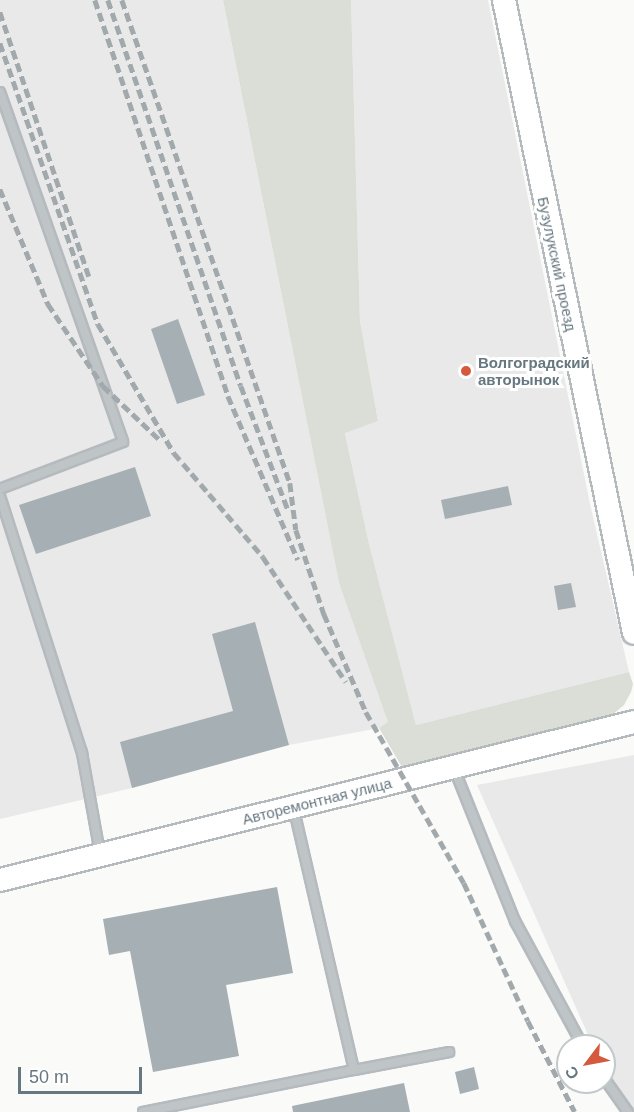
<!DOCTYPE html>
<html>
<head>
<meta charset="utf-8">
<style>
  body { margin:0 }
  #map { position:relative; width:634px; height:1112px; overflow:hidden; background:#fafaf8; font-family:Arial,sans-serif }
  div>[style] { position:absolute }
  .built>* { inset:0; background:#e8e9e8 }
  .green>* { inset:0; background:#daded7 }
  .building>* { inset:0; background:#a6afb4 }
  .roads { filter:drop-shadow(2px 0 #b4babe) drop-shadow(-2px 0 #b4babe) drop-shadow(0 2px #b4babe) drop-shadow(0 -2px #b4babe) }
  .lane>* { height:8px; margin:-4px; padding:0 4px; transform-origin:4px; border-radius:4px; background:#bfc4c7 }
  .secondary>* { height:22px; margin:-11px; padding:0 11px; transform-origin:11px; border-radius:11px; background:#fff }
  .rail>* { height:4.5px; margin-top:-2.25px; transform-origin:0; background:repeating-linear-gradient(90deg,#a1a9ad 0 9px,transparent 0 13.5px) }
  .dots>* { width:16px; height:16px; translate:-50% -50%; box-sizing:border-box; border:3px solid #fff; border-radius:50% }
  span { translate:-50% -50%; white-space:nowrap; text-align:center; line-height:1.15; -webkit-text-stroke:6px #fff; paint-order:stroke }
  .street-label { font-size:15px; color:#667780 }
  .poi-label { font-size:15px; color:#667780; font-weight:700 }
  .left { translate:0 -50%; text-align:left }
  .north { position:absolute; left:556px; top:1034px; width:60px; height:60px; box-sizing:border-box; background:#fff; border:2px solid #c2c9cc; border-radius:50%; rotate:238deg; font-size:16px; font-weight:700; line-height:24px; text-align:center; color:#667780 }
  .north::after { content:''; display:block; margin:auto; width:21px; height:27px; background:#d5593c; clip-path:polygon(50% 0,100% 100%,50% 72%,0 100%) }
  .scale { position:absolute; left:18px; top:1067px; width:124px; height:27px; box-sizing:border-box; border:3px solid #667780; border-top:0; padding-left:8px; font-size:18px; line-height:21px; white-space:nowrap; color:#667780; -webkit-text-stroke:4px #fff; paint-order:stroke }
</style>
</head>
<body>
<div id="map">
  <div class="built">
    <i style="clip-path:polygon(0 0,223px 0,339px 583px,389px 723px,379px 728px,289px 745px,132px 788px,0 819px)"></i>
    <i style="clip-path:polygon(351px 0,488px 0,590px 504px,629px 672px,416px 725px,369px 544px,345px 432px,378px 421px,360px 321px)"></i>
    <i style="clip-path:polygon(634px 755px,634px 1109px,604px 1070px,604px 1046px,593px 1046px,477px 785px)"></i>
  </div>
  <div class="green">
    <i style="clip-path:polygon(223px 0,351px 0,360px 321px,378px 421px,345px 433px,369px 544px,416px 725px,629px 672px,633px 684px,631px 692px,624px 705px,612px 715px,402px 767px,379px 728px,388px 722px,339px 583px)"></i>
  </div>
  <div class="building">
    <i style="clip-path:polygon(178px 319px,205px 395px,177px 404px,151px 329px)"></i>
    <i style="clip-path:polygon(135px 467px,151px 516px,36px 554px,19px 505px)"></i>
    <i style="clip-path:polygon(508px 486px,512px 505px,445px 519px,441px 500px)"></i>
    <i style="clip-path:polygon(571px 583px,576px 607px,558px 610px,554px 586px)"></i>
    <i style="clip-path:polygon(255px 622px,289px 745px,132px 788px,120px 742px,233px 711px,212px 634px)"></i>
    <i style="clip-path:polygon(277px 887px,293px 973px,226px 985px,239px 1056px,153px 1072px,130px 951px,109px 955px,103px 919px)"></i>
    <i style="clip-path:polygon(474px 1067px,479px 1089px,460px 1094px,455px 1072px)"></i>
    <i style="clip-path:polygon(404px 1083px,410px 1112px,293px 1112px,292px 1106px)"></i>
  </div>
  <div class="roads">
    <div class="lane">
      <i style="left:0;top:92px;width:371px;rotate:70.6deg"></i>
      <i style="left:123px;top:442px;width:132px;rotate:159.1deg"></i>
      <i style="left:0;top:496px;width:270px;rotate:72.3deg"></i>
      <i style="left:82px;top:753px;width:102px;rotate:79.8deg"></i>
      <i style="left:455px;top:771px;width:162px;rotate:68.2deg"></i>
      <i style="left:515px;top:921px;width:142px;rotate:61.5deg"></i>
      <i style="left:354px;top:1070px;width:97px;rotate:-10.7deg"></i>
      <i style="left:604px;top:1078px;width:42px;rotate:54.8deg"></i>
      <i style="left:143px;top:1112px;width:215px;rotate:-11.3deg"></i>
      <i style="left:354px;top:1070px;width:267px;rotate:-103deg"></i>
    </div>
    <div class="secondary">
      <i style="left:504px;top:0;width:646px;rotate:78.39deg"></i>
      <i style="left:0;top:880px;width:653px;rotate:-13.99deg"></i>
    </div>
  </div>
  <div class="rail">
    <i style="left:95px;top:0;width:418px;rotate:71.4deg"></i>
    <i style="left:228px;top:396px;width:178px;rotate:66.9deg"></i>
    <i style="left:108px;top:0;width:408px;rotate:71deg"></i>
    <i style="left:241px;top:386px;width:133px;rotate:69.2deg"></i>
    <i style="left:122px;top:0;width:511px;rotate:70.82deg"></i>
    <i style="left:290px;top:483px;width:47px;rotate:82.7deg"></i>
    <i style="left:296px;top:530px;width:89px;rotate:71.6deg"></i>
    <i style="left:324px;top:614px;width:107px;rotate:66.8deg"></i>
    <i style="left:366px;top:712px;width:197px;rotate:60.2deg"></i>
    <i style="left:464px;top:883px;width:152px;rotate:65.1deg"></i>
    <i style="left:528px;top:1021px;width:102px;rotate:62.7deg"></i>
    <i style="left:0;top:12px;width:279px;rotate:71.4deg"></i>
    <i style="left:0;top:43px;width:298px;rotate:70.8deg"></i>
    <i style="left:98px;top:324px;width:150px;rotate:59.5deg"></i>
    <i style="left:174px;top:453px;width:137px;rotate:49.4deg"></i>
    <i style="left:263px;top:557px;width:150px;rotate:56.4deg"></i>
    <i style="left:0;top:189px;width:125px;rotate:67.3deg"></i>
    <i style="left:48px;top:304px;width:99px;rotate:56.1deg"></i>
    <i style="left:103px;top:386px;width:79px;rotate:43.5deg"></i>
  </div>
  <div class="dots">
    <i style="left:466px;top:371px;background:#d5593c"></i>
  </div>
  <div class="street-label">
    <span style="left:557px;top:264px;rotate:78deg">Бузулукский проезд</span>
    <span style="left:317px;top:801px;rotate:-14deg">Авторемонтная улица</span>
  </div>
  <div class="poi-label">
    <span class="left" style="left:478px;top:371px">Волгоградский<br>авторынок</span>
  </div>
  <div class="north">С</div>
  <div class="scale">50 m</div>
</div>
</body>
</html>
